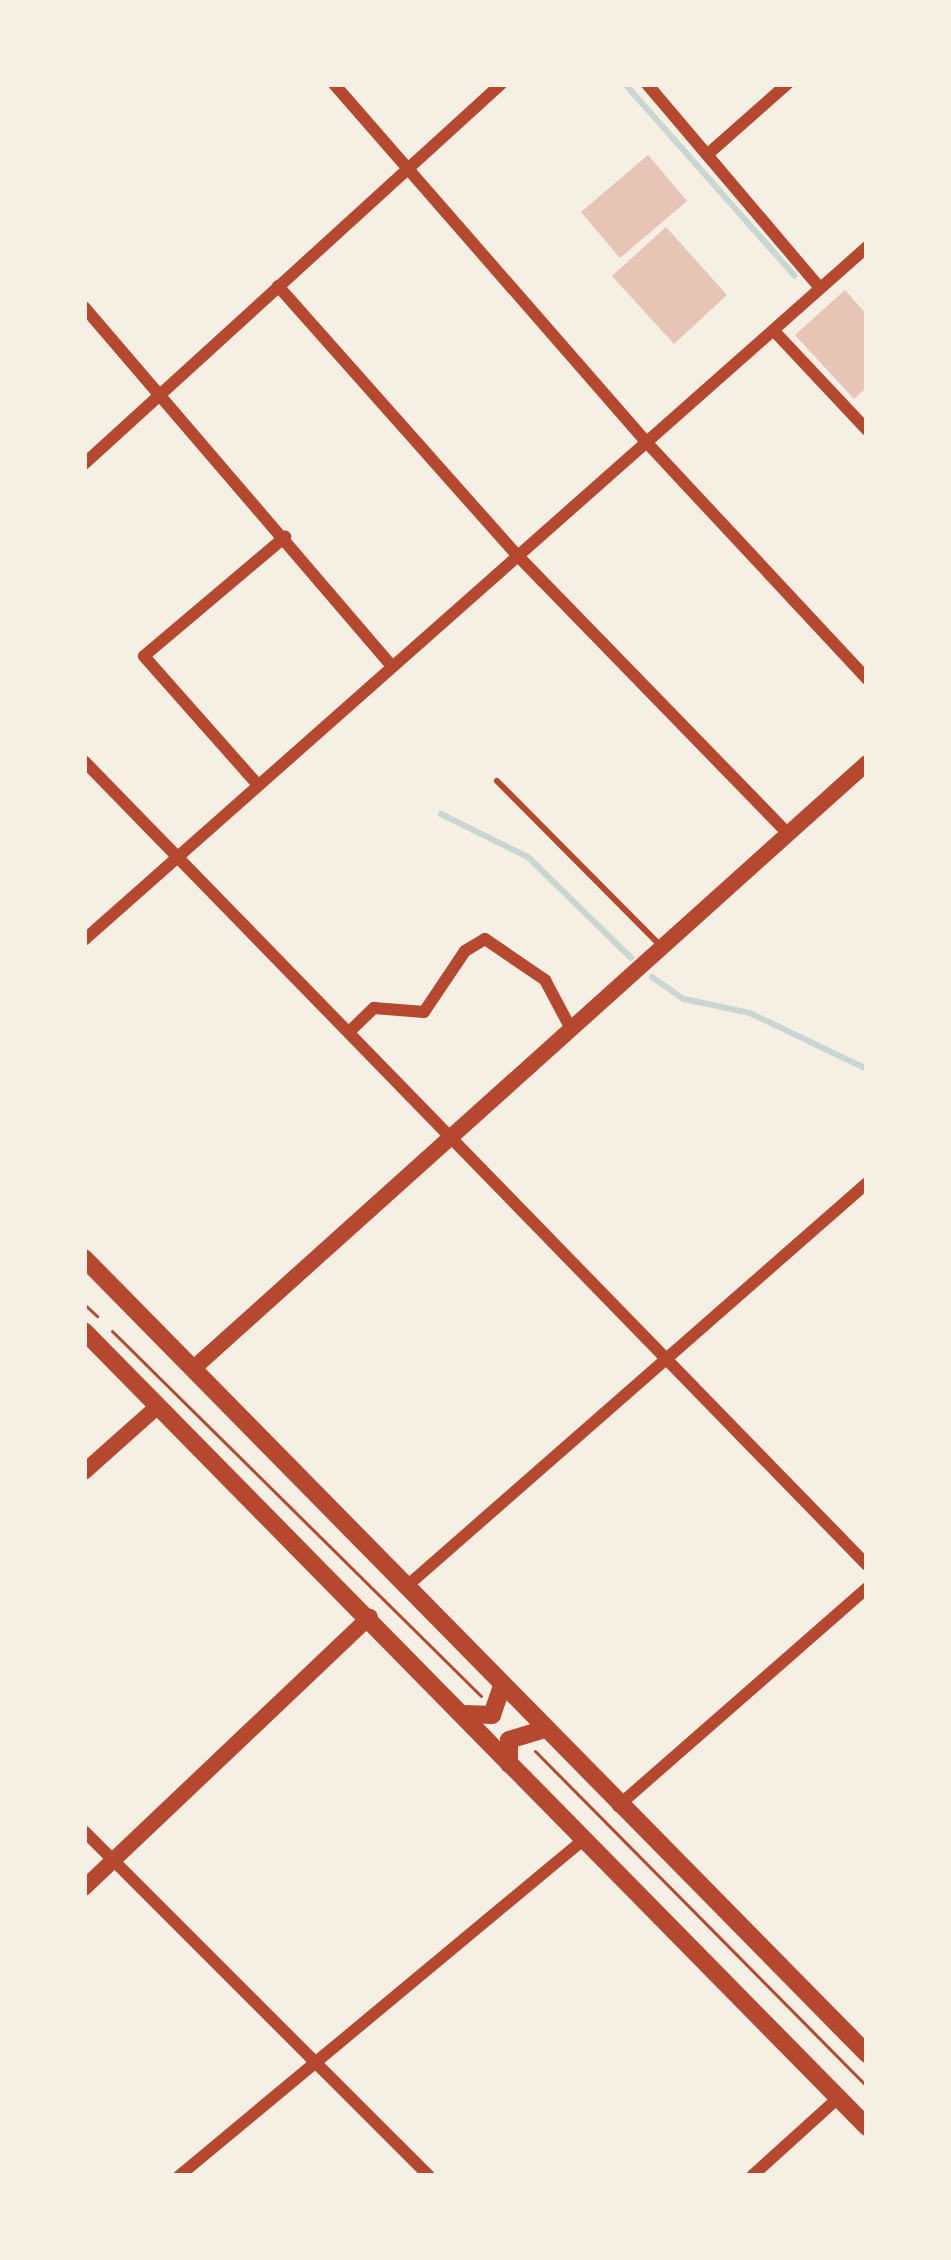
<!DOCTYPE html>
<html>
<head>
<meta charset="utf-8">
<style>
  body { margin:0 }
  #map { position:relative; width:951px; height:2260px; overflow:hidden; background:#f6efe4; font-family:Signika,sans-serif }
  div>[style] { position:absolute }
  .stream>* { height:6px; margin:-3px; padding:0 3px; transform-origin:3px; border-radius:3px; background:#c9d6d2 }
  .building>* { inset:0; background:#e6c5b7 }
  .path>* { height:3px; margin:-1.5px; padding:0 1.5px; transform-origin:1.5px; border-radius:1.5px; background:#b5482f }
  .service>* { height:6px; margin:-3px; padding:0 3px; transform-origin:3px; border-radius:3px; background:#b5482f }
  .minor>* { height:12px; margin:-6px; padding:0 6px; transform-origin:6px; border-radius:6px; background:#b5482f }
  .secondary>* { height:16px; margin:-8px; padding:0 8px; transform-origin:8px; border-radius:8px; background:#b5482f }
  .primary>* { height:18px; margin:-9px; padding:0 9px; transform-origin:9px; border-radius:9px; background:#b5482f }
  span { translate:-50% -50%; white-space:nowrap; text-align:center; line-height:1.15; -webkit-text-stroke:9px #f6efe4; paint-order:stroke }
  .frame { position:absolute; inset:0; border:87px solid #f6efe4; pointer-events:none }
</style>
</head>
<body>
<div id="map">
  <div class="stream">
    <i style="left:625px;top:84px;width:256px;rotate:48.5deg"></i>
    <i style="left:441px;top:814px;width:97px;rotate:26.3deg"></i>
    <i style="left:528px;top:857px;width:144px;rotate:44.4deg"></i>
    <i style="left:652px;top:977px;width:39px;rotate:35deg"></i>
    <i style="left:684px;top:999px;width:67px;rotate:12deg"></i>
    <i style="left:750px;top:1013px;width:130px;rotate:25.6deg"></i>
  </div>
  <div class="building">
    <i style="clip-path:polygon(648px 155px,687px 201px,620px 258px,581px 212px)"></i>
    <i style="clip-path:polygon(666px 227px,727px 295px,674px 344px,612px 276px)"></i>
    <i style="clip-path:polygon(845px 290px,867px 315px,867px 387px,854px 399px,795px 335px)"></i>
  </div>
  <div class="path">
    <i style="left:84px;top:1304px;width:18px;rotate:43deg"></i>
    <i style="left:112px;top:1331px;width:519px;rotate:44.69deg"></i>
    <i style="left:535px;top:1751px;width:472px;rotate:45.3deg"></i>
  </div>
  <div class="service">
    <i style="left:497px;top:781px;width:231px;rotate:45.2deg"></i>
  </div>
  <div class="minor">
    <i style="left:334px;top:84px;width:479px;rotate:48.9deg"></i>
    <i style="left:649px;top:445px;width:320px;rotate:47deg"></i>
    <i style="left:647px;top:84px;width:267px;rotate:49.7deg"></i>
    <i style="left:708px;top:154px;width:106px;rotate:-41.5deg"></i>
    <i style="left:278px;top:286px;width:361px;rotate:48.4deg"></i>
    <i style="left:518px;top:556px;width:383px;rotate:45.8deg"></i>
    <i style="left:84px;top:307px;width:473px;rotate:49.4deg"></i>
    <i style="left:775px;top:332px;width:134px;rotate:46.8deg"></i>
    <i style="left:84px;top:464px;width:564px;rotate:-42.34deg"></i>
    <i style="left:84px;top:761px;width:1122px;rotate:45.76deg"></i>
    <i style="left:258px;top:785px;width:172px;rotate:-131.5deg"></i>
    <i style="left:144px;top:656px;width:185px;rotate:-40.2deg"></i>
    <i style="left:84px;top:940px;width:1046px;rotate:-41.51deg"></i>
    <i style="left:349px;top:1032px;width:35px;rotate:-44deg"></i>
    <i style="left:374px;top:1008px;width:50px;rotate:4.6deg"></i>
    <i style="left:424px;top:1012px;width:73px;rotate:-56.1deg"></i>
    <i style="left:465px;top:951px;width:23px;rotate:-31deg"></i>
    <i style="left:485px;top:939px;width:73px;rotate:34.3deg"></i>
    <i style="left:545px;top:980px;width:53px;rotate:62deg"></i>
    <i style="left:407px;top:1586px;width:612px;rotate:-41.22deg"></i>
    <i style="left:618px;top:1806px;width:331px;rotate:-41.2deg"></i>
    <i style="left:84px;top:1831px;width:488px;rotate:45deg"></i>
    <i style="left:179px;top:2176px;width:524px;rotate:-39.74deg"></i>
    <i style="left:752px;top:2176px;width:116px;rotate:-42.2deg"></i>
  </div>
  <div class="secondary">
    <i style="left:195px;top:1367px;width:904px;rotate:-41.95deg"></i>
    <i style="left:84px;top:1472px;width:99px;rotate:-41.7deg"></i>
    <i style="left:84px;top:1888px;width:394px;rotate:-43.5deg"></i>
  </div>
  <div class="primary">
    <i style="left:84px;top:1258px;width:1117px;rotate:45.47deg"></i>
    <i style="left:84px;top:1331px;width:1117px;rotate:45.47deg"></i>
    <i style="left:464px;top:1714px;width:28px;rotate:2deg"></i>
    <i style="left:492px;top:1715px;width:31px;rotate:-71deg"></i>
    <i style="left:509px;top:1764px;width:24px;rotate:-90deg"></i>
    <i style="left:509px;top:1740px;width:37px;rotate:-17deg"></i>
  </div>
  <div class="frame"></div>
</div>
</body>
</html>
